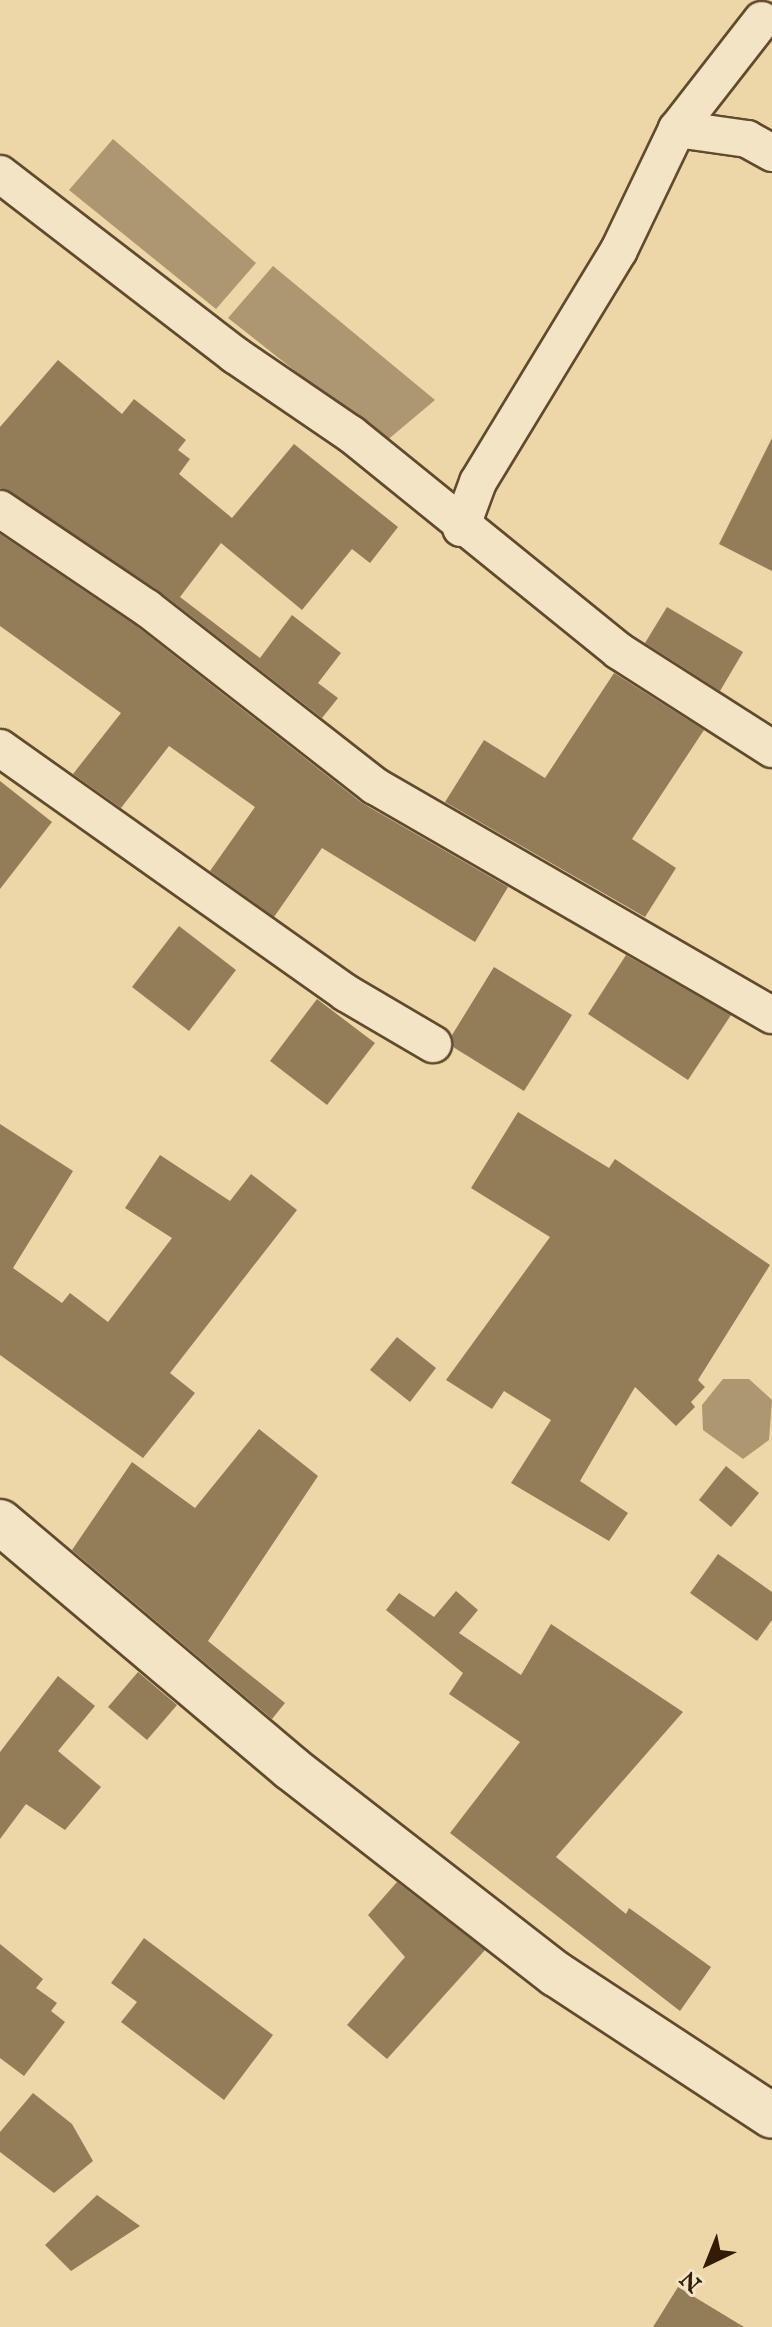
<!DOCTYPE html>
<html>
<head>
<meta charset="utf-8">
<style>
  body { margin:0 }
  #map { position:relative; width:772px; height:2327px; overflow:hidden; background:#edd6a7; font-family:"IM FELL English",serif }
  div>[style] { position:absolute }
  .water>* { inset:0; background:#ad9770 }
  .building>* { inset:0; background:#937d59 }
  .roads { filter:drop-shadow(2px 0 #614a2d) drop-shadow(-2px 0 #614a2d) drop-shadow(0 2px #614a2d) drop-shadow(0 -2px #614a2d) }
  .minor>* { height:36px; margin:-18px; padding:0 18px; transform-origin:18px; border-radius:18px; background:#f3e4c6 }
  .tertiary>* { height:44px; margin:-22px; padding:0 22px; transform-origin:22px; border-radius:22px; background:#f3e4c6 }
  span { translate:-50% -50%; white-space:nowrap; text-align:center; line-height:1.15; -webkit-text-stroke:8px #f3e4c6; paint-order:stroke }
  .north { position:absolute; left:668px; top:2223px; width:80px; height:80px; -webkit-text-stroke:6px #f3e4c6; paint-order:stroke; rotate:223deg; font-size:22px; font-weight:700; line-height:32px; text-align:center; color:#321c04 }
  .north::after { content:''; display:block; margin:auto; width:28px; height:36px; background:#321c04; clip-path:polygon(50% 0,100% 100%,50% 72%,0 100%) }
</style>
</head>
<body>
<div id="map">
  <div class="water">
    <i style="clip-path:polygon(113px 139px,256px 263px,216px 309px,69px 190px)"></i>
    <i style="clip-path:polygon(273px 266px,435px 400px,385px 442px,228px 318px)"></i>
    <i style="clip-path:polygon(723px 1379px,749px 1379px,772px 1400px,769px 1440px,743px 1459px,703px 1430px,702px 1405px)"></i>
  </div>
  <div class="building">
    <i style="clip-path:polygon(58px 360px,122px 414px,134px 399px,186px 440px,178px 450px,190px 459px,179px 474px,232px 518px,294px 444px,398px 527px,370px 563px,352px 549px,302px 610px,221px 543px,180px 597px,260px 658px,292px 615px,341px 653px,318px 683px,338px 698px,322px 718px,159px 591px,0 488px,0 427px)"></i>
    <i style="clip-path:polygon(772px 438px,772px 571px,719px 544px)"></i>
    <i style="clip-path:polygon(0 534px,135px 625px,362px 803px,508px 887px,475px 942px,322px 848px,274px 917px,210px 871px,255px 807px,169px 746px,121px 808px,73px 774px,121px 713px,0 626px)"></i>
    <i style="clip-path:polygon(667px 607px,743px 652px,720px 691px,645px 643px)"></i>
    <i style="clip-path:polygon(614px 673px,704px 730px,632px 839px,676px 868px,645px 917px,445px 802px,484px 740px,545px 778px)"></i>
    <i style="clip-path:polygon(0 781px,52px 822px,0 889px)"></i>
    <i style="clip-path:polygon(179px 926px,236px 970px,189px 1031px,132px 987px)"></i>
    <i style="clip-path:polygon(626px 955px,731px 1015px,688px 1080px,588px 1014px)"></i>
    <i style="clip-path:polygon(494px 967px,572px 1015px,524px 1091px,453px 1047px,452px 1035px)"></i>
    <i style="clip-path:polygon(317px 999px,375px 1043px,327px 1105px,270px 1061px)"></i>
    <i style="clip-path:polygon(518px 1112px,609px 1168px,615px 1159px,770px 1265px,698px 1380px,705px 1387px,691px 1402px,695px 1407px,676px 1426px,635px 1387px,580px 1481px,628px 1513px,609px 1541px,511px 1483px,551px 1420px,504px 1391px,492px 1409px,446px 1380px,550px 1237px,471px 1188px)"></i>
    <i style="clip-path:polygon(0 1124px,73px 1171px,13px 1268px,62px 1303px,70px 1293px,108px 1322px,172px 1238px,125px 1208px,160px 1155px,230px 1201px,251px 1174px,297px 1210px,170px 1373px,195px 1393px,143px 1458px,0 1355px)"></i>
    <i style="clip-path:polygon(397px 1337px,436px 1368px,410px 1402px,370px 1370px)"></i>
    <i style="clip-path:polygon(259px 1429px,318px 1476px,208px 1641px,285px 1703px,272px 1719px,72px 1550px,132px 1462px,195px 1508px)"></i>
    <i style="clip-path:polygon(726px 1466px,759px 1493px,731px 1527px,699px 1500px)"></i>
    <i style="clip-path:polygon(718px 1554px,772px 1592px,772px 1620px,757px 1641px,690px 1593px)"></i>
    <i style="clip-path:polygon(456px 1591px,478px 1610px,459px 1633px,521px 1675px,551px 1624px,683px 1712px,556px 1857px,626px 1914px,629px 1908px,711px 1967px,680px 2011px,450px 1833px,520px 1742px,449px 1694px,463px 1673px,386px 1610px,399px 1593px,434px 1617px)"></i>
    <i style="clip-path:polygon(138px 1672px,177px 1705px,147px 1740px,108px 1707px)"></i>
    <i style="clip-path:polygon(58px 1676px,95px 1706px,58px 1751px,101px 1787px,65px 1830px,26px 1804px,0 1839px,0 1752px)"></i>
    <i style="clip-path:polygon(397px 1882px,485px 1950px,387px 2059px,347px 2025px,405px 1957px,368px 1915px)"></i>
    <i style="clip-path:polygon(144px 1938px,273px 2035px,224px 2100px,121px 2022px,137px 2002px,111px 1983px)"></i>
    <i style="clip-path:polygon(0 1944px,43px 1979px,36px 1988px,57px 2003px,51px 2011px,65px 2022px,24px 2076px,0 2058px)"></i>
    <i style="clip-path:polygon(33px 2093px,72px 2124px,93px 2161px,54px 2193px,0 2152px,0 2132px)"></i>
    <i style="clip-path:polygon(97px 2195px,140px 2226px,71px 2271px,45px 2245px)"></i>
    <i style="clip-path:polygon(678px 2287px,744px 2327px,653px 2327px)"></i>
  </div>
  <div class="roads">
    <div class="minor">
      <i style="left:677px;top:129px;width:71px;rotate:8.1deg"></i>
      <i style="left:747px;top:139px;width:29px;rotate:29deg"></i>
      <i style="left:0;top:174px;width:297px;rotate:37.6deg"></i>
      <i style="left:235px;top:355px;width:140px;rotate:34.3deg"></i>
      <i style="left:351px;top:434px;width:345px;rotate:39deg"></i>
      <i style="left:619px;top:651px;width:182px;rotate:32.6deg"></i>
      <i style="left:0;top:509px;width:177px;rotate:34deg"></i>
      <i style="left:147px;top:608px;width:289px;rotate:38deg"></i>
      <i style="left:375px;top:786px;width:458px;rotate:30deg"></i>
      <i style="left:461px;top:528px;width:49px;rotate:-69.7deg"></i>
      <i style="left:478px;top:482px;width:271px;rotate:-58.7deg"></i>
      <i style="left:619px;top:250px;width:134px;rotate:-64.4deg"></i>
      <i style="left:677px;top:129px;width:138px;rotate:-52.1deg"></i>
      <i style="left:0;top:748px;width:424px;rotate:35.3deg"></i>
      <i style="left:346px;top:993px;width:101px;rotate:30.4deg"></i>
    </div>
    <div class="tertiary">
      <i style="left:0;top:1522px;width:381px;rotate:40.2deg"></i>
      <i style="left:291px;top:1768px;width:336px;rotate:37.9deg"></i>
      <i style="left:556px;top:1974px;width:258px;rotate:33.3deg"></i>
    </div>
  </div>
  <div class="north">N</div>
</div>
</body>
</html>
